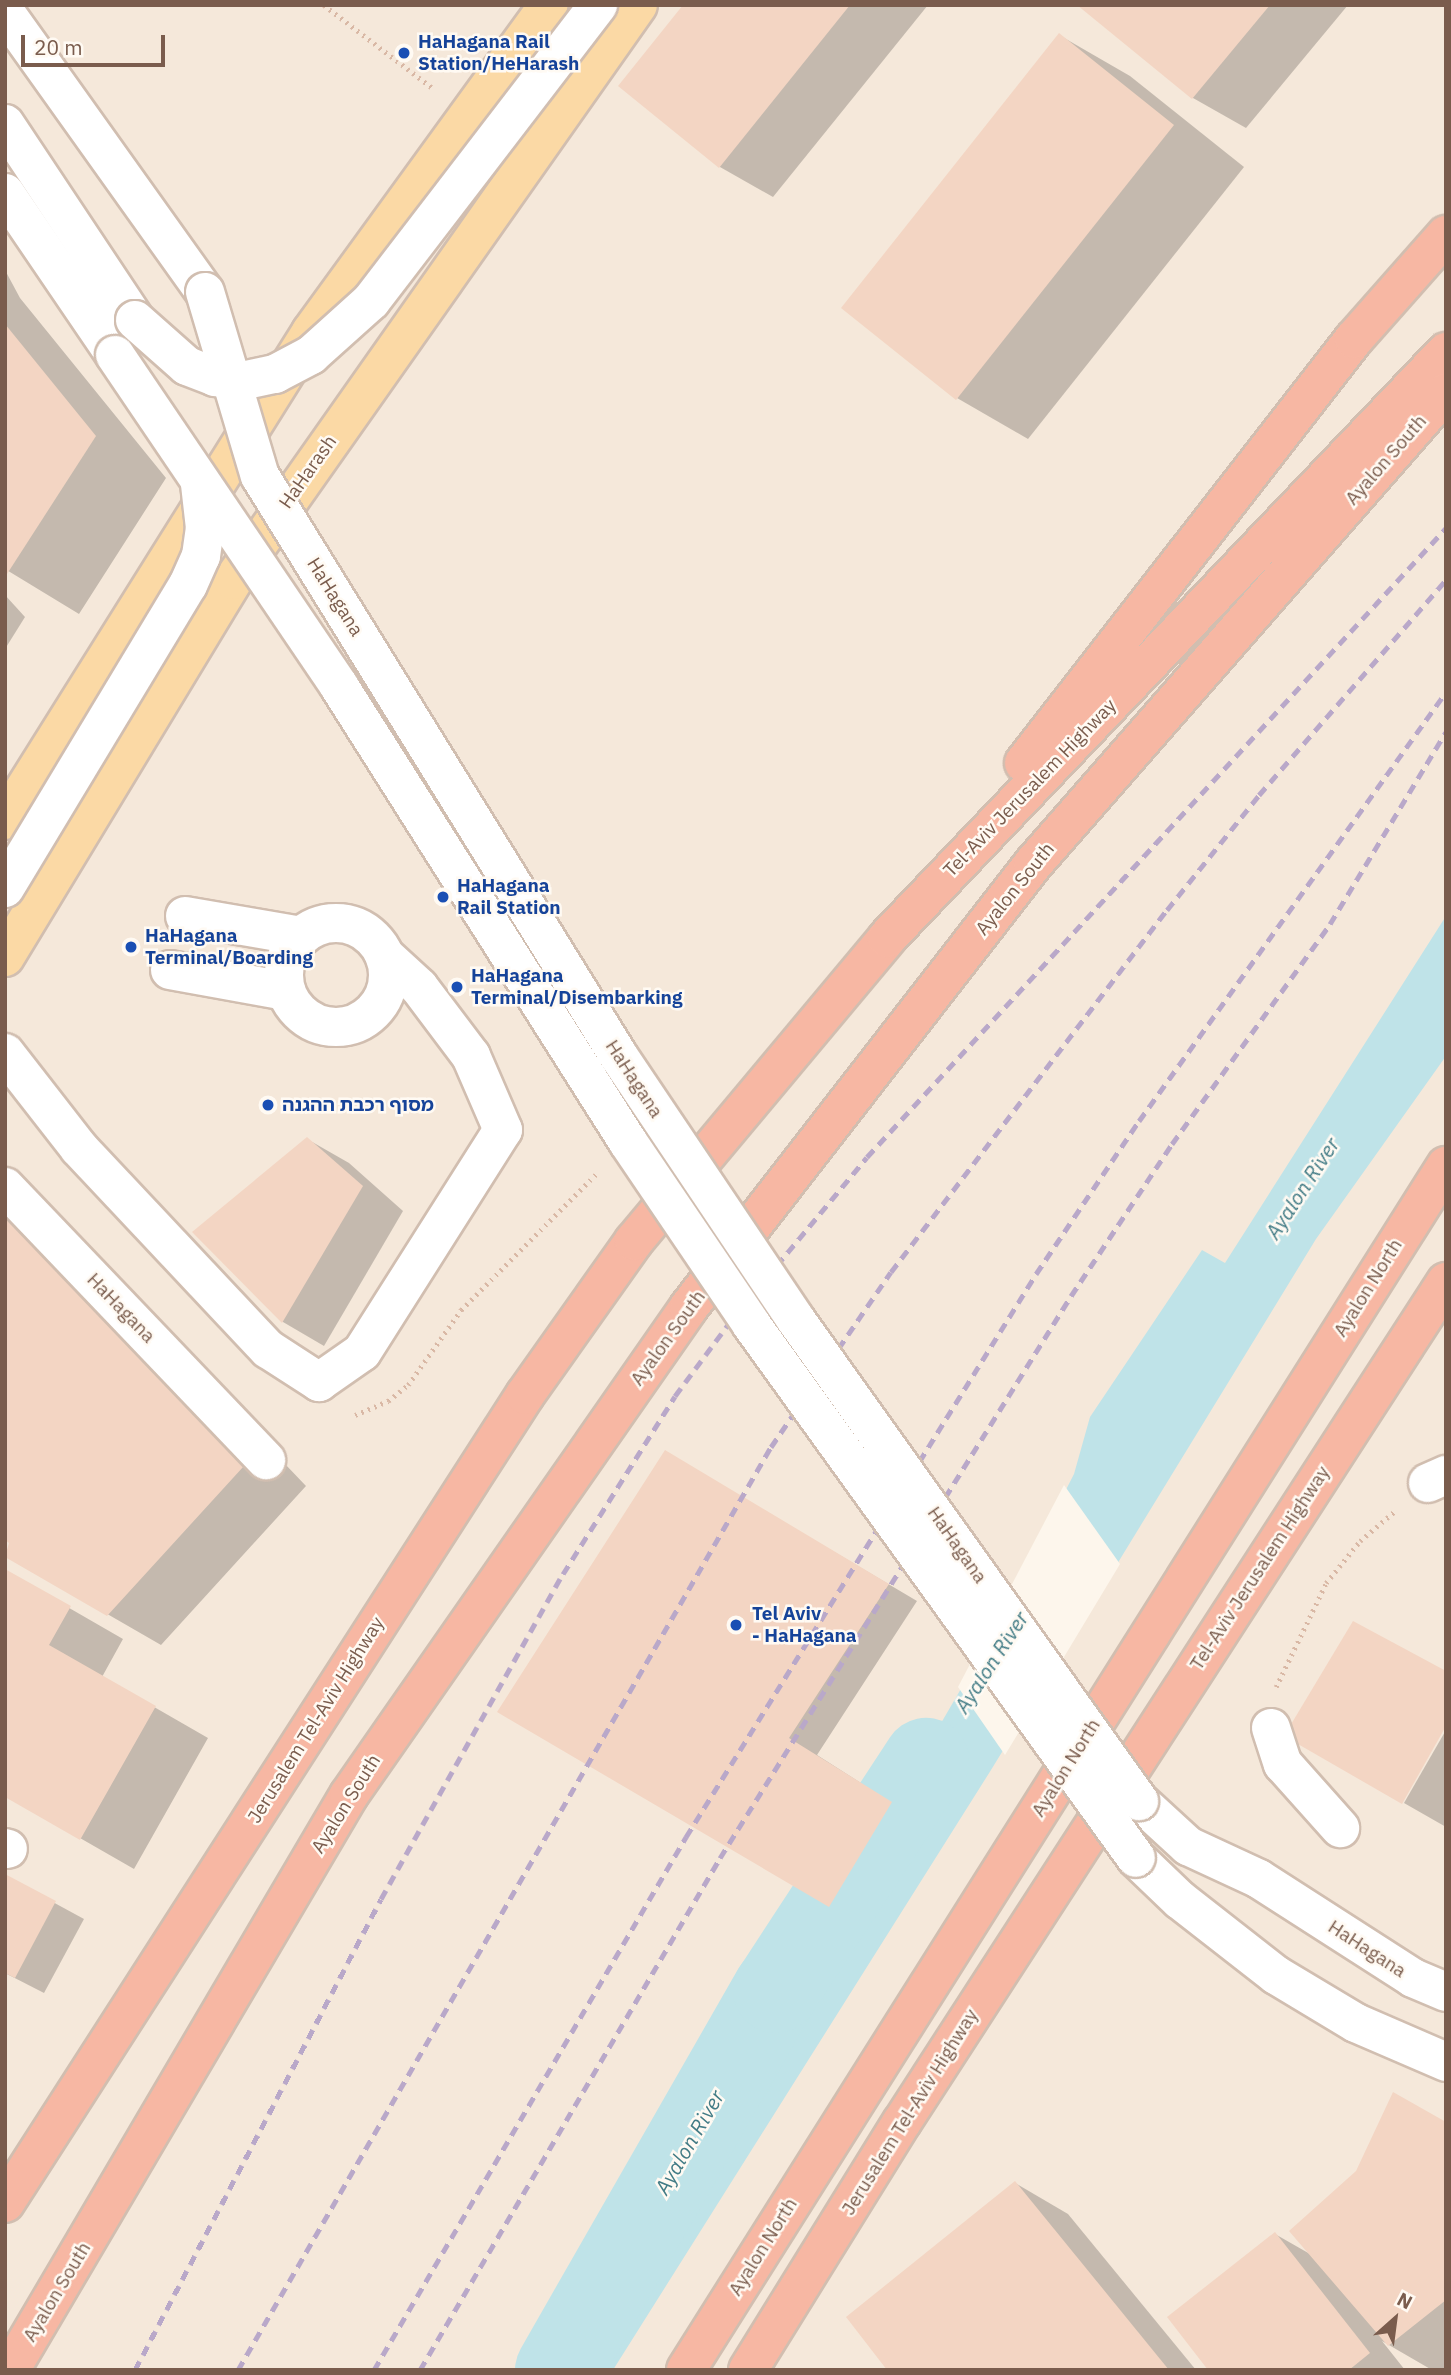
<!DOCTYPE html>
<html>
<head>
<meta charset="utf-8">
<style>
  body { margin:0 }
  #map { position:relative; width:1451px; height:2375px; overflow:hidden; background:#fdf6ec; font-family:"IBM Plex Sans","Noto Sans Hebrew",sans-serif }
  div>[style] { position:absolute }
  .residential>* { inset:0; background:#f5e8da }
  .water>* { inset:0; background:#bfe3e8 }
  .pier>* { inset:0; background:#fdf6ec }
  .shadow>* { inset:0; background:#0003 }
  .river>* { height:86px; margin:-43px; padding:0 43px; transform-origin:43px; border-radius:43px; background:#bfe3e8 }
  .building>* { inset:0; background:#f3d5c3 }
  .path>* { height:4.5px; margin-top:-2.25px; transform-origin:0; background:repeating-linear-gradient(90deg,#d9b8a5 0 2px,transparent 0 7px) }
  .roads { filter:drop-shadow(2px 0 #d1beb0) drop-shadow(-2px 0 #d1beb0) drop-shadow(0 2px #d1beb0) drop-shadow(0 -2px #d1beb0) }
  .minor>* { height:38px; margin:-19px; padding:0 19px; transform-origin:19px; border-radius:19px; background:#fff }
  .minor>.ring { margin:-19px; padding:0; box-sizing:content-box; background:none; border:38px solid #fff; border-radius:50% }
  .major>* { height:38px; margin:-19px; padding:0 19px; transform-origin:19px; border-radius:19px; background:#fbd9a5 }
  .highway>* { height:38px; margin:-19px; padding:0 19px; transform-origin:19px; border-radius:19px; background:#f7b7a3 }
  .rail>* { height:5px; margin-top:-2.5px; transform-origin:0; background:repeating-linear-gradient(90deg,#b9a8c9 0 10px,transparent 0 17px) }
  .bridges { filter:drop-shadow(2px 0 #d1beb0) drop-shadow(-2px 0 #d1beb0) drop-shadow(0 2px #d1beb0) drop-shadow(0 -2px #d1beb0) }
  .minor-bridge>* { height:38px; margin:-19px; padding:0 19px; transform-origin:19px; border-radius:19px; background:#fff }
  .dots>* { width:19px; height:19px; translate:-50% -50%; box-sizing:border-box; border:4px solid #fffaf3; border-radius:50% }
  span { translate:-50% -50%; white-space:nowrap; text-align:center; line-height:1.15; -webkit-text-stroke:5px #fffaf3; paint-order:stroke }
  .transit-label { font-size:19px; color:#164399; font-weight:700 }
  .left { translate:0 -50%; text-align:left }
  .street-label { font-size:19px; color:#7a5c4d }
  .water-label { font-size:21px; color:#437c86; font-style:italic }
  .frame { position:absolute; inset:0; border:7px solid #7a5c4d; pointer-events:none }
  .north { position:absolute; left:1360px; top:2284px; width:70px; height:70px; -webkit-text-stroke:5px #fffaf3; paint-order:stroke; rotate:28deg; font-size:19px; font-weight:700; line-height:28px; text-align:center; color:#7a5c4d }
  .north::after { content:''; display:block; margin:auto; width:24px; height:32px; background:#7a5c4d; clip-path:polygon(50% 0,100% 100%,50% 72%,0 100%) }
  .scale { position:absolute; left:21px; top:35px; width:144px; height:32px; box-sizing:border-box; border:4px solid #7a5c4d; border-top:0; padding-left:9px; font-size:21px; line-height:24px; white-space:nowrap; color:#7a5c4d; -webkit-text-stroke:5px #fffaf3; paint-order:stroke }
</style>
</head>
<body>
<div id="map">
  <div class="residential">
    <i style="clip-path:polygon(5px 5px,1446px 5px,1446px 2370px,5px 2370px)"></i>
  </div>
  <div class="water">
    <i style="clip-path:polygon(1446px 916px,1446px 1056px,1316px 1239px,991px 1770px,613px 2370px,519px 2370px,622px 2200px,720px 2064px,738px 2073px,991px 1637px,1074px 1474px,1090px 1417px,1202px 1250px,1225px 1263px)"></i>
  </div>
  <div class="pier">
    <i style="clip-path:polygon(1064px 1485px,1120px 1564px,1005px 1755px,958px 1687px)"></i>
  </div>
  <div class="shadow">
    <i style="clip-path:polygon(685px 5px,928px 5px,773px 197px,720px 167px)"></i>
    <i style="clip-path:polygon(1080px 5px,1348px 5px,1246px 128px,1193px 98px)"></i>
    <i style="clip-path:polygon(1059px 35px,1130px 76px,1244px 167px,1028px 439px,957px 398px)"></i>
    <i style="clip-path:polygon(5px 270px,20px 298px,166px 478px,79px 614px,5px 569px)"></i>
    <i style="clip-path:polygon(5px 595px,25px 617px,5px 649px)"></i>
    <i style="clip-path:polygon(307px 1139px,349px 1163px,403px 1211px,324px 1346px,283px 1322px,195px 1232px)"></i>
    <i style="clip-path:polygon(14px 1180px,306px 1486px,161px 1645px,5px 1555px,11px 1542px)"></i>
    <i style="clip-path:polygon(694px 1469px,917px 1601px,817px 1755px,919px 1820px,858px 1922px,499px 1712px)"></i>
    <i style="clip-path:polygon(5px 1571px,123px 1639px,102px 1677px,208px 1738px,134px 1869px,5px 1795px)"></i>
    <i style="clip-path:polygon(1446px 1730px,1446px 1827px,1404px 1803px)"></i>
    <i style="clip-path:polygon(5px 1876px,84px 1919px,44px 1993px,5px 1973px)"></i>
    <i style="clip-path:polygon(1446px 2124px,1446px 2370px,1432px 2370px,1382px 2341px,1405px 2370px,1210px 2370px,1275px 2234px,1310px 2254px)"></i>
    <i style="clip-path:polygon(1015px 2183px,1068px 2214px,1196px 2370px,889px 2370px)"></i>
  </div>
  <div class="river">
    <i style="left:558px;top:2370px;width:438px;rotate:-60.2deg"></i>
    <i style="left:776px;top:1990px;width:274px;rotate:-56.8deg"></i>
  </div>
  <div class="building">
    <i style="clip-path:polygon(683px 5px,850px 5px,719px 168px,618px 86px)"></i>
    <i style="clip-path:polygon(1077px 5px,1270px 5px,1192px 99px)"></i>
    <i style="clip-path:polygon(1059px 33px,1174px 125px,956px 400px,841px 308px)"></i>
    <i style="clip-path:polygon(5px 324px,96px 436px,7px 574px,5px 572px)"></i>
    <i style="clip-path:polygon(307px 1137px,363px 1186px,282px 1323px,192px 1232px)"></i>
    <i style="clip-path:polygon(5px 1193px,254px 1455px,107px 1616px,5px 1557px,9px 1543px,5px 1540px)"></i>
    <i style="clip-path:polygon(665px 1450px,889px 1584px,789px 1738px,892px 1802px,829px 1907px,497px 1712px)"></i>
    <i style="clip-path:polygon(5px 1569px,71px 1606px,49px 1645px,156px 1706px,80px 1840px,5px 1797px)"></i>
    <i style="clip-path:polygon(1353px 1621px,1446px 1671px,1446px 1726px,1402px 1804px,1284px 1736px)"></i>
    <i style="clip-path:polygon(5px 1874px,56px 1901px,15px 1978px,5px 1973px)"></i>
    <i style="clip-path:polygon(1393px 2092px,1446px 2122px,1446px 2300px,1388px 2346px,1289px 2231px,1356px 2171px)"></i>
    <i style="clip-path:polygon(1015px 2181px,1169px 2370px,887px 2370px,846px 2317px)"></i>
    <i style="clip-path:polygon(1275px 2232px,1370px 2353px,1349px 2370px,1208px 2370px,1167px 2317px)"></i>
  </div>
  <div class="path">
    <i style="left:324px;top:5px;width:138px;rotate:37.4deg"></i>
    <i style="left:355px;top:1415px;width:36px;rotate:-23deg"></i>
    <i style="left:388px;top:1401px;width:26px;rotate:-39deg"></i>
    <i style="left:408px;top:1385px;width:92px;rotate:-54.8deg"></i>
    <i style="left:461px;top:1310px;width:192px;rotate:-45.2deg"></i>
    <i style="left:1276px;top:1687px;width:115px;rotate:-64.3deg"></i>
    <i style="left:1326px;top:1583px;width:54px;rotate:-51deg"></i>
    <i style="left:1360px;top:1541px;width:46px;rotate:-40.6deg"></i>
  </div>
  <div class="roads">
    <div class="minor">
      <i style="left:5px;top:12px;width:344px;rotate:54.5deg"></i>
      <i style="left:5px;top:124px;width:235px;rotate:56.4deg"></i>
      <i style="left:5px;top:193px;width:196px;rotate:55.8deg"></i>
      <i style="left:185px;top:916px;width:118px;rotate:9.8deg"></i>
      <i class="ring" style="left:284px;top:923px;width:66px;height:66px"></i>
      <i style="left:170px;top:970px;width:118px;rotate:10.3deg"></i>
      <i style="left:5px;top:1053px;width:120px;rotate:52.1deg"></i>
      <i style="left:79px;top:1148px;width:276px;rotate:46.8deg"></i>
      <i style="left:268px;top:1349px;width:61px;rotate:32.9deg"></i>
      <i style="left:319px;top:1382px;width:52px;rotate:-34.9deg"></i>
      <i style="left:362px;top:1352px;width:263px;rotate:-57.6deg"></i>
      <i style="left:503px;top:1130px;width:81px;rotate:-113.4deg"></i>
      <i style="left:471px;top:1056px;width:86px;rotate:-127deg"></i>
      <i style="left:419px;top:987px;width:47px;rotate:-137.6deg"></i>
      <i style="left:5px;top:1187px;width:378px;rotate:46.3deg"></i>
      <i style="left:1428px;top:1483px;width:20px;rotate:-24deg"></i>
      <i style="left:1271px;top:1728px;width:38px;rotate:72deg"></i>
      <i style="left:1283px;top:1764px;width:86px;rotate:48.3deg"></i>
      <i style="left:1139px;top:1801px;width:67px;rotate:42.6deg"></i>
      <i style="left:1188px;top:1846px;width:78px;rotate:24.9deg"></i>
      <i style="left:1259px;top:1879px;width:183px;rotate:32.7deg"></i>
      <i style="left:1413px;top:1978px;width:36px;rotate:23deg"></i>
      <i style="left:5px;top:1848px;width:3px;rotate:18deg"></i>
      <i style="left:1136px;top:1858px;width:61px;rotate:43.7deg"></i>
      <i style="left:1180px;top:1900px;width:122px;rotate:38deg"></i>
      <i style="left:1276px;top:1975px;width:93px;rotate:31deg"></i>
      <i style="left:1356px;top:2023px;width:98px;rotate:23.4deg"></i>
    </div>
    <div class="major">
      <i style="left:5px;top:820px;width:576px;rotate:-57.91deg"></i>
      <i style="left:311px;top:332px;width:404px;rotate:-54deg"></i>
      <i style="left:5px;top:957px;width:441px;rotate:-58.8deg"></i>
      <i style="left:233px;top:580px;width:703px;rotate:-54.84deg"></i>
    </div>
    <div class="highway">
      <i style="left:1024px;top:763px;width:537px;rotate:-52.11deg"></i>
      <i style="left:1354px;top:339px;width:139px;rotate:-48.5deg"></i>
      <i style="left:5px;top:2203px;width:961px;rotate:-57.24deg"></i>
      <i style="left:525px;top:1395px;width:189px;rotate:-54.7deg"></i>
      <i style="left:634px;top:1241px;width:395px;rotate:-50.1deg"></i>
      <i style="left:887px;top:938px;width:810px;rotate:-46.35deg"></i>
      <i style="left:10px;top:2370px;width:667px;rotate:-59.48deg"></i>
      <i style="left:349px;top:1795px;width:595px;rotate:-55.13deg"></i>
      <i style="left:689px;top:1307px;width:561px;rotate:-52.17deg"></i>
      <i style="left:1033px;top:864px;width:627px;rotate:-48.81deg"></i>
      <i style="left:686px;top:2370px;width:1424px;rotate:-57.74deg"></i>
      <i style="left:748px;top:2370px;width:292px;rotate:-58.2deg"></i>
      <i style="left:902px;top:2122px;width:1001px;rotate:-57.07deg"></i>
    </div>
  </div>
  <div class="rail">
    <i style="left:135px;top:2370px;width:531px;rotate:-62.42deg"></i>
    <i style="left:381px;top:1899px;width:372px;rotate:-60.8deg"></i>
    <i style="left:563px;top:1574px;width:210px;rotate:-57.8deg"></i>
    <i style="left:675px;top:1396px;width:97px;rotate:-53.4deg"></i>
    <i style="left:733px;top:1318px;width:209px;rotate:-50.2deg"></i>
    <i style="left:867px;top:1157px;width:855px;rotate:-47.37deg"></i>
    <i style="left:238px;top:2370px;width:1066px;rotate:-60deg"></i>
    <i style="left:771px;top:1447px;width:212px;rotate:-55.6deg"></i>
    <i style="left:891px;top:1272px;width:455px;rotate:-52.7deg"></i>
    <i style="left:1167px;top:910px;width:147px;rotate:-51.3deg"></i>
    <i style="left:1259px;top:795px;width:285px;rotate:-49deg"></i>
    <i style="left:374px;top:2370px;width:618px;rotate:-59.66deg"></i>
    <i style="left:686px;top:1837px;width:663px;rotate:-58.13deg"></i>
    <i style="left:1036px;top:1274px;width:184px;rotate:-56.1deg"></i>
    <i style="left:1139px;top:1121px;width:528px;rotate:-54.41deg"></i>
    <i style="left:420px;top:2370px;width:593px;rotate:-59.63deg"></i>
    <i style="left:720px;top:1858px;width:663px;rotate:-58.01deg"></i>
    <i style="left:1071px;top:1296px;width:182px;rotate:-56.4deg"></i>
    <i style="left:1172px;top:1144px;width:271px;rotate:-54.3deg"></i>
    <i style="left:1330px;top:924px;width:224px;rotate:-58.9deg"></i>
  </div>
  <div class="bridges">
    <div class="minor-bridge">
      <i style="left:205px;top:292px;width:192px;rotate:73.4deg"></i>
      <i style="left:260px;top:476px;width:681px;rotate:58.27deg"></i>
      <i style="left:618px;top:1055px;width:319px;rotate:56.1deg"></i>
      <i style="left:796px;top:1320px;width:591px;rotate:54.51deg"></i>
      <i style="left:135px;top:320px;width:69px;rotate:41.5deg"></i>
      <i style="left:187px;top:366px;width:30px;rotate:21deg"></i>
      <i style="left:215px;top:377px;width:31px;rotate:6deg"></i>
      <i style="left:246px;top:380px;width:30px;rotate:-12deg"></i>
      <i style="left:275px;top:374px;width:41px;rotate:-27.8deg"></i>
      <i style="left:311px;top:355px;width:81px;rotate:-42deg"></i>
      <i style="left:371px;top:301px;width:373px;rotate:-52.5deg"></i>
      <i style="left:115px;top:355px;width:400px;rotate:55.9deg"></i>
      <i style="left:339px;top:686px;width:540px;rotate:57.63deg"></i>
      <i style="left:628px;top:1142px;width:220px;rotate:55.9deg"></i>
      <i style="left:751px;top:1324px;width:658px;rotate:54.21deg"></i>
      <i style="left:5px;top:888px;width:354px;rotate:-58.9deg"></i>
      <i style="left:188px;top:585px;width:32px;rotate:-66deg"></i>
      <i style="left:201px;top:556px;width:28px;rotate:-82deg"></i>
      <i style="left:205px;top:528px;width:44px;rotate:-96.5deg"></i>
    </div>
  </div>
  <div class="dots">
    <i style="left:404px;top:53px;background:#1a4fb4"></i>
    <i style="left:443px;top:897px;background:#1a4fb4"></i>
    <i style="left:131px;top:947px;background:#1a4fb4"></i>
    <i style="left:457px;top:987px;background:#1a4fb4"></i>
    <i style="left:268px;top:1105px;background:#1a4fb4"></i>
    <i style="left:736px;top:1625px;background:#1a4fb4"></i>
  </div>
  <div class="transit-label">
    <span class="left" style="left:418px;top:53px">HaHagana Rail<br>Station/HeHarash</span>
    <span class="left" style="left:457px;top:897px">HaHagana<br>Rail Station</span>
    <span class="left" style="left:145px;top:947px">HaHagana<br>Terminal/Boarding</span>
    <span class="left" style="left:471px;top:987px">HaHagana<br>Terminal/Disembarking</span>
    <span class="left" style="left:282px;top:1105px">מסוף רכבת ההגנה</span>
    <span class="left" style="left:752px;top:1625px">Tel Aviv<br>- HaHagana</span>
  </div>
  <div class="street-label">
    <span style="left:1386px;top:460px;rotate:-49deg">Ayalon South</span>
    <span style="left:308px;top:472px;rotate:-55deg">HaHarash</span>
    <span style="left:335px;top:597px;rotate:58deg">HaHagana</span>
    <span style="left:1030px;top:788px;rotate:-46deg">Tel-Aviv Jerusalem Highway</span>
    <span style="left:1015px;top:889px;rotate:-51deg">Ayalon South</span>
    <span style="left:634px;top:1079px;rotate:57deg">HaHagana</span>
    <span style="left:1368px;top:1288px;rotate:-58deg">Ayalon North</span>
    <span style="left:121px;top:1308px;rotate:46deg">HaHagana</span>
    <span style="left:668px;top:1338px;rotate:-54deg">Ayalon South</span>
    <span style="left:957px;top:1545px;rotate:55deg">HaHagana</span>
    <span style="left:1260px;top:1568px;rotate:-57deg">Tel-Aviv Jerusalem Highway</span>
    <span style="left:316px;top:1720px;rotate:-58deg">Jerusalem Tel-Aviv Highway</span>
    <span style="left:1066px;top:1768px;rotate:-58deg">Ayalon North</span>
    <span style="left:346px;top:1804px;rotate:-58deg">Ayalon South</span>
    <span style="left:1367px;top:1949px;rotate:33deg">HaHagana</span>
    <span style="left:910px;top:2112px;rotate:-58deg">Jerusalem Tel-Aviv Highway</span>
    <span style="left:763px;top:2247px;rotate:-58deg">Ayalon North</span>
    <span style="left:57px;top:2292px;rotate:-59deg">Ayalon South</span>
  </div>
  <div class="water-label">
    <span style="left:1302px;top:1188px;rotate:-57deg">Ayalon River</span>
    <span style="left:991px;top:1662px;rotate:-57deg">Ayalon River</span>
    <span style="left:689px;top:2142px;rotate:-60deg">Ayalon River</span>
  </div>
  <div class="frame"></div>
  <div class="north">N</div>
  <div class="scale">20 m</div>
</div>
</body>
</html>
